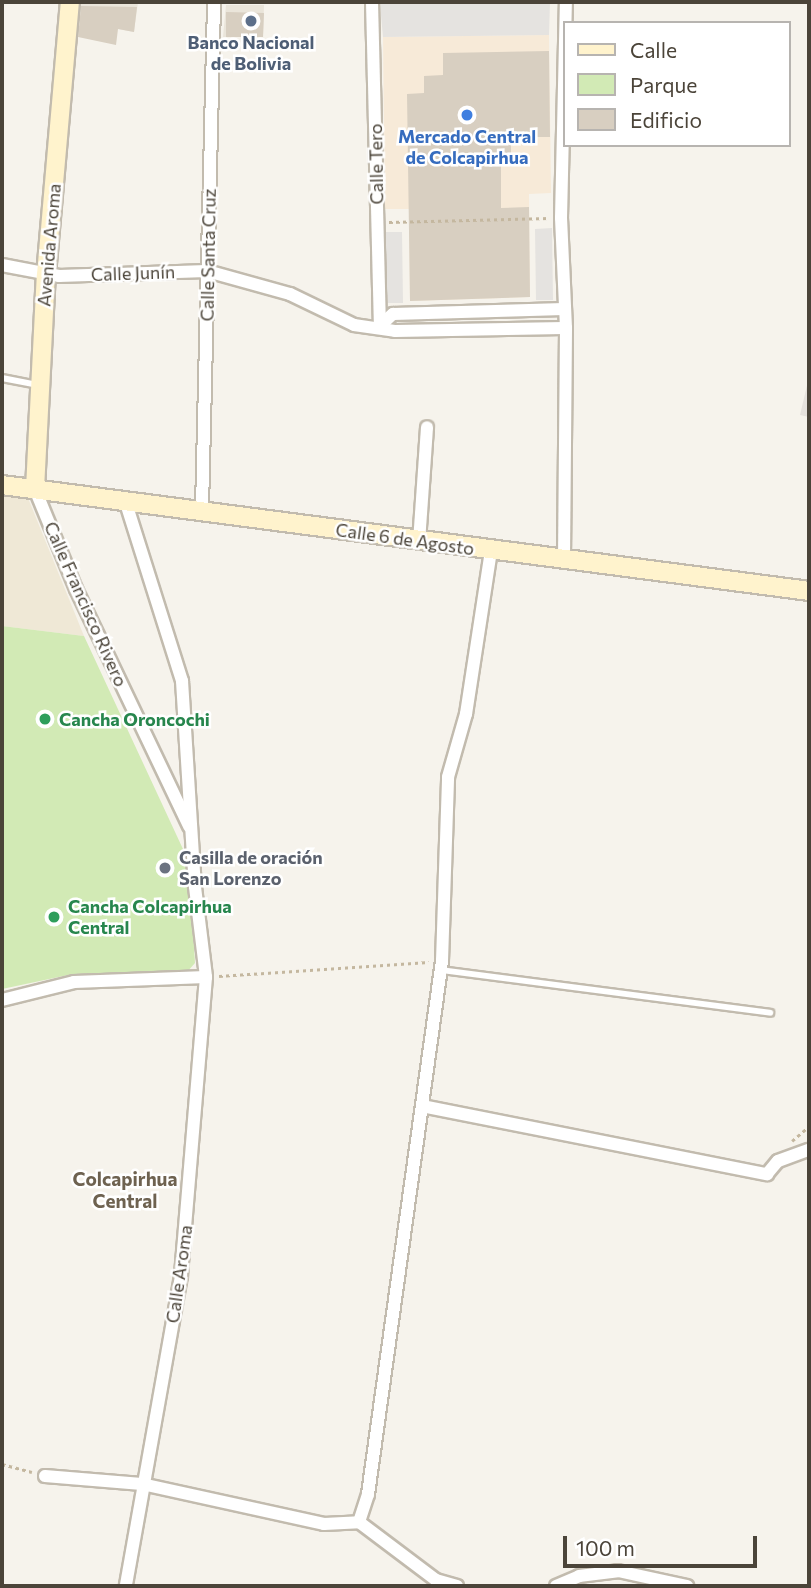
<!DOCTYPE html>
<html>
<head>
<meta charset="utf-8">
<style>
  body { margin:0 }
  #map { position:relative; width:811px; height:1588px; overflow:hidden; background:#f6f3ec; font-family:Commissioner,sans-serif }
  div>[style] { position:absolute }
  .residential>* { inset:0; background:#eae5da }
  .commercial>* { inset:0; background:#f7ead8 }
  .industrial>* { inset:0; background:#e6e2dd }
  .education>* { inset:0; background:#efe8d6 }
  .green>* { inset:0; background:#d2eab5 }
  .parking>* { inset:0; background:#e5e3e0 }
  .building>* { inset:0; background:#d8cfc1 }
  .path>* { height:2.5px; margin-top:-1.25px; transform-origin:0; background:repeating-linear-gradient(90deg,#c4b79f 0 3.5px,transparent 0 7px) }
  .roads { filter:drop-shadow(2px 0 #c2bbae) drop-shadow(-2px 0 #c2bbae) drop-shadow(0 2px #c2bbae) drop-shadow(0 -2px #c2bbae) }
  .lane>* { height:6px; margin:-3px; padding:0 3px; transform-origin:3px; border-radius:3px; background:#fff }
  .street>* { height:12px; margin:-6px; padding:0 6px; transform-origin:6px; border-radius:6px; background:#fff }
  .secondary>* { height:18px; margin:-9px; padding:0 9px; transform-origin:9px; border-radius:9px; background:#fff3cd }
  .dots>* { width:19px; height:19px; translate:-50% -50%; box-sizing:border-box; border:4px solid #fff; border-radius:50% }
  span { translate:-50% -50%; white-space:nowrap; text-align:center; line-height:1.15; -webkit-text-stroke:5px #fff; paint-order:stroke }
  .service-label { font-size:18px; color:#4e5e75; font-weight:700 }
  .shop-label { font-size:18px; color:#366cbe; font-weight:700 }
  .street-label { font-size:18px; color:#4b4439 }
  .leisure-label { font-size:18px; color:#27864d; font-weight:700 }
  .left { translate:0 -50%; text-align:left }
  .worship-label { font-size:18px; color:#5b616d; font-weight:700 }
  .neighbourhood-label { font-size:19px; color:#6e6250; font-weight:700 }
  .frame { position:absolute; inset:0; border:4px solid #4b4439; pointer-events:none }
  .legend { position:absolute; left:563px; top:21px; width:228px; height:126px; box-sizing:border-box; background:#fff; border:2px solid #b7b4b0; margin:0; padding:9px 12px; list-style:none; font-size:21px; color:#4b4439 }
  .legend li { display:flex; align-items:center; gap:14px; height:35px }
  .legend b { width:35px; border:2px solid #b7b4b0 }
  .scale { position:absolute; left:563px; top:1536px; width:194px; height:32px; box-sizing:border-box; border:4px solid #4b4439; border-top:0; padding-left:9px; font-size:21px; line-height:24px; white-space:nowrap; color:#4b4439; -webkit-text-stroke:5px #fff; paint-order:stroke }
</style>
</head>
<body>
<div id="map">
  <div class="residential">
    <i style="clip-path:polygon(81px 2px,138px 2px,134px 32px,79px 21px)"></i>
    <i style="clip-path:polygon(226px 5px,264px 5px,263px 37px,223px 37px)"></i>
  </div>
  <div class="commercial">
    <i style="clip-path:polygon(549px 35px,551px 193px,529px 194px,530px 297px,410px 301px,409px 209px,385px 209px,383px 37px)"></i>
  </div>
  <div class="industrial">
    <i style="clip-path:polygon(809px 377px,809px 417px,800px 415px)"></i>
  </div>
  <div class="education">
    <i style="clip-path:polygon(2px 495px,28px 498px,84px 636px,2px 626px)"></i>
  </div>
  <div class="green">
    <i style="clip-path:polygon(2px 626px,84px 636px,189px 862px,195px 963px,187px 972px,73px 974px,2px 989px)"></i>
  </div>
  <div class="parking">
    <i style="clip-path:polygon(550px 2px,549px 35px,383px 37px,380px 4px)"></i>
    <i style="clip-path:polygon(552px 228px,553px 300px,536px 300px,535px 229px)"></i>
    <i style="clip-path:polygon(385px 232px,402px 232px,403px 303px,387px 303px)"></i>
  </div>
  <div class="building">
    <i style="clip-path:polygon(81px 6px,137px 7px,134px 32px,118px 29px,116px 45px,78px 37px)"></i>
    <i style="clip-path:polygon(226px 12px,264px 13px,263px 37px,226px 37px)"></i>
    <i style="clip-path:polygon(549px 51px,550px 137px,511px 137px,511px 162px,501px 163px,501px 208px,529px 207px,530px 297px,410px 301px,407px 94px,424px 93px,424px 76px,443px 75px,443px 53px)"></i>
  </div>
  <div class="path">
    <i style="left:389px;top:222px;width:161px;rotate:-1.4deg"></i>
    <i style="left:219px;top:976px;width:210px;rotate:-3.8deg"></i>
    <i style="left:792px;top:1141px;width:23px;rotate:-41deg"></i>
    <i style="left:2px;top:1464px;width:31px;rotate:15deg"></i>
  </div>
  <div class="roads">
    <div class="lane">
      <i style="left:2px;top:378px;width:36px;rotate:11deg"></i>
      <i style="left:441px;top:970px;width:332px;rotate:7.4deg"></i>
    </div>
    <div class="street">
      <i style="left:372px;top:2px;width:324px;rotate:88.6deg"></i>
      <i style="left:2px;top:265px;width:58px;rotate:10.9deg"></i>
      <i style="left:59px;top:276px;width:148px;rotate:-1.9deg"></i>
      <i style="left:207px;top:271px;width:86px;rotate:15.5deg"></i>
      <i style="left:290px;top:294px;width:71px;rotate:25.8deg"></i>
      <i style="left:354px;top:325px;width:41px;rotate:8.3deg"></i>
      <i style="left:395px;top:331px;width:171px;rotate:-1deg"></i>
      <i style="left:380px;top:326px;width:18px;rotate:-43deg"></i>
      <i style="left:393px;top:314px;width:171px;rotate:-1.7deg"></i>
      <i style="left:35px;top:489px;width:108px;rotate:67.7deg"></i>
      <i style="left:76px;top:589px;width:263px;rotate:64.5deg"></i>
      <i style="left:125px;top:500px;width:190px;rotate:72.5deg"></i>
      <i style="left:182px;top:681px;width:206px;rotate:86.4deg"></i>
      <i style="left:195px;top:887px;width:91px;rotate:83deg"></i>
      <i style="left:206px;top:977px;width:300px;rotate:94.8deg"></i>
      <i style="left:181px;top:1276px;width:315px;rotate:100.1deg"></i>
      <i style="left:202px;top:509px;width:507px;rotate:-88.64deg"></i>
      <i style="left:419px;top:542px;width:115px;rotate:-86deg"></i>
      <i style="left:564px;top:559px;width:231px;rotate:-89.5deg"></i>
      <i style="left:566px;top:328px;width:110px;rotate:-92.6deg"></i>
      <i style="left:561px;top:218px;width:216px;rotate:-88.7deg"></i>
      <i style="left:2px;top:1000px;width:74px;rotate:-14deg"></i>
      <i style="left:74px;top:982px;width:132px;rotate:-2.2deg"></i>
      <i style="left:422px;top:1106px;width:352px;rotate:11.2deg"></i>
      <i style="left:767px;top:1174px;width:17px;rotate:-50deg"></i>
      <i style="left:778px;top:1161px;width:33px;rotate:-20deg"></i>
      <i style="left:45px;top:1476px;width:97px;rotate:4.7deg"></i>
      <i style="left:142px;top:1484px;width:186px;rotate:12.4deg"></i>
      <i style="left:324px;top:1524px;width:35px;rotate:-3deg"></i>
      <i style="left:359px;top:1522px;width:96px;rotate:37deg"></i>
      <i style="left:436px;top:1580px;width:22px;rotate:16deg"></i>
      <i style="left:359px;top:1522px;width:29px;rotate:-72deg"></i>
      <i style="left:368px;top:1494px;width:538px;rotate:-82.1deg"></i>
      <i style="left:442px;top:961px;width:184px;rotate:-88.1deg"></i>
      <i style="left:448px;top:777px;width:66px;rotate:-74.1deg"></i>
      <i style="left:466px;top:714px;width:166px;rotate:-81.3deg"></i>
      <i style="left:556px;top:1586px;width:25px;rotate:-23deg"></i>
      <i style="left:579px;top:1576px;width:39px;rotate:-7deg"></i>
      <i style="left:618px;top:1571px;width:71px;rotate:12.3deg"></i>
    </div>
    <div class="secondary">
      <i style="left:2px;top:485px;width:814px;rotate:7.48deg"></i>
      <i style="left:35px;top:489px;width:214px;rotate:-87.1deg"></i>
      <i style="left:46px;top:275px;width:274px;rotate:-85deg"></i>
    </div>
  </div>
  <div class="dots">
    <i style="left:251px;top:21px;background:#5c6f8a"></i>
    <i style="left:467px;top:115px;background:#3f7fe0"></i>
    <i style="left:45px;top:719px;background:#2e9e5b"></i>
    <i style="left:165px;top:868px;background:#6b7280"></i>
    <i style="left:54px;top:917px;background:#2e9e5b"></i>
  </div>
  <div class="service-label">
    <span style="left:251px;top:53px">Banco Nacional<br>de Bolivia</span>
  </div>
  <div class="shop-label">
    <span style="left:467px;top:147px">Mercado Central<br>de Colcapirhua</span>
  </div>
  <div class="street-label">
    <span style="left:376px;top:164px;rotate:-91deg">Calle Tero</span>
    <span style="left:49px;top:245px;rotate:-85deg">Avenida Aroma</span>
    <span style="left:208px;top:255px;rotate:-89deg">Calle Santa Cruz</span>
    <span style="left:133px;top:273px;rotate:-2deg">Calle Junín</span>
    <span style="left:405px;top:539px;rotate:8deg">Calle 6 de Agosto</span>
    <span style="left:86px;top:604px;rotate:66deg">Calle Francisco Rivero</span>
    <span style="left:179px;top:1274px;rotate:-82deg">Calle Aroma</span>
  </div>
  <div class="leisure-label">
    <span class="left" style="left:59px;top:719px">Cancha Oroncochi</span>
    <span class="left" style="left:68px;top:917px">Cancha Colcapirhua<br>Central</span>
  </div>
  <div class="worship-label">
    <span class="left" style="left:179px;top:868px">Casilla de oración<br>San Lorenzo</span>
  </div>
  <div class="neighbourhood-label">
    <span style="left:125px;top:1190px">Colcapirhua<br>Central</span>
  </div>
  <div class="frame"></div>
  <ul class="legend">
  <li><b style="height:9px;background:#fff3cd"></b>Calle</li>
  <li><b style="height:19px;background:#d2eab5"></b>Parque</li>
  <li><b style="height:19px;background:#d8cfc1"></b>Edificio</li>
  </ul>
  <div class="scale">100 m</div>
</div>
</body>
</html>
